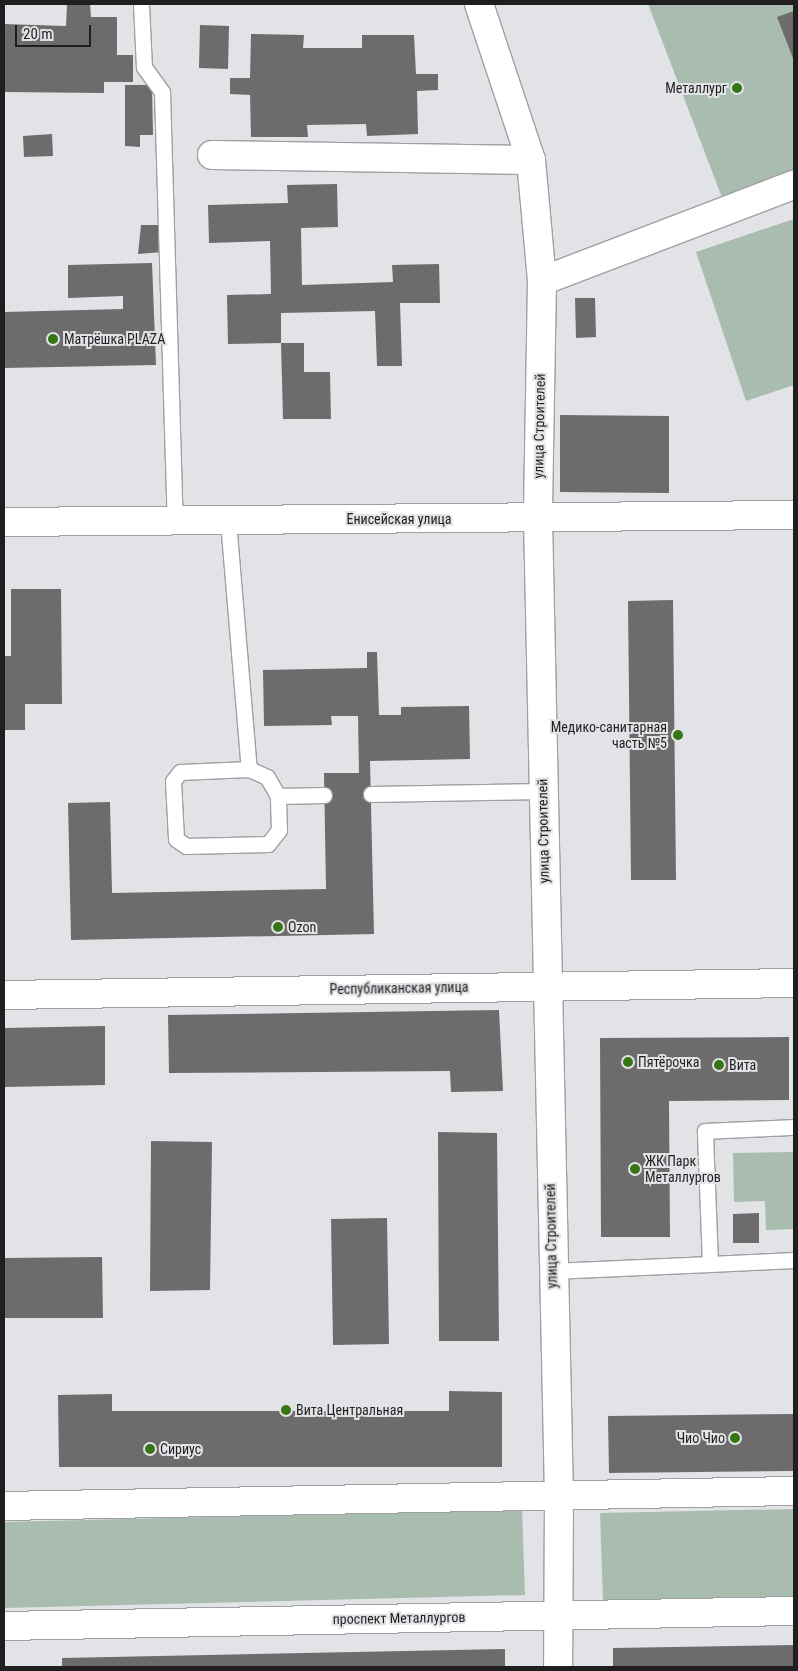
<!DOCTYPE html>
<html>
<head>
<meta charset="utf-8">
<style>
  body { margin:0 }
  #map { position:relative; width:798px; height:1671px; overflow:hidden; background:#e2e3e6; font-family:"Roboto Condensed",sans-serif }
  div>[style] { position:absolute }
  .green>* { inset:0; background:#a9bcb0 }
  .building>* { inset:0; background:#6e6b6d }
  .roads { filter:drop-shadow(1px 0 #9fa0a3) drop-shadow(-1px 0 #9fa0a3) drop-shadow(0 1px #9fa0a3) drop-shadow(0 -1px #9fa0a3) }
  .lane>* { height:15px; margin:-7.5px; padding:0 7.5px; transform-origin:7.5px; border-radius:7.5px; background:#fff }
  .street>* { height:28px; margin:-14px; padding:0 14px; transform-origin:14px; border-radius:14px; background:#fff }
  .secondary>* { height:28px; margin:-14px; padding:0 14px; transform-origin:14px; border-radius:14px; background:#fff }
  .dots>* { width:14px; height:14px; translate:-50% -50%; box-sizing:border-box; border:2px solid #e2e3e6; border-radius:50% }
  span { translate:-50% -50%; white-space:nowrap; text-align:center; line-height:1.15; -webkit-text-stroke:4px #e2e3e6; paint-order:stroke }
  .poi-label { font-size:14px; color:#1f1f20 }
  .right { translate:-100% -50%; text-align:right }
  .left { translate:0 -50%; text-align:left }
  .street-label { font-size:14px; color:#1f1f20 }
  .frame { position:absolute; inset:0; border:5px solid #1f1f20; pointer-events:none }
  .scale { position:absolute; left:15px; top:25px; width:76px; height:22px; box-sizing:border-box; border:2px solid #1f1f20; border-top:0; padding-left:6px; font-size:15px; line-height:18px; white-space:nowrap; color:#1f1f20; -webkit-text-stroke:4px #e2e3e6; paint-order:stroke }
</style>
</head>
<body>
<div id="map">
  <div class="green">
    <i style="clip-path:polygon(648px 4px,794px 4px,794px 172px,723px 200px)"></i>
    <i style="clip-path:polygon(794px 219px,794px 385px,746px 401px,696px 252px)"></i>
    <i style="clip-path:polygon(794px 1152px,794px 1229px,766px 1230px,765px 1201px,734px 1202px,733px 1153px)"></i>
    <i style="clip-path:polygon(522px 1509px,525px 1595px,4px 1608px,4px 1522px)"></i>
    <i style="clip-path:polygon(794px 1509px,794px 1598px,603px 1601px,600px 1513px)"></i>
  </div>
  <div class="building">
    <i style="clip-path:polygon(67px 4px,90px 4px,91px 17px,117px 17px,117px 55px,133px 55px,133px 82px,104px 82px,104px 93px,4px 92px,4px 24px,66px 26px)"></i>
    <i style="clip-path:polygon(794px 11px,794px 61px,777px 17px)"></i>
    <i style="clip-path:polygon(200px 25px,229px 26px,228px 69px,199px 68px)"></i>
    <i style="clip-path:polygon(251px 34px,304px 35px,303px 48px,362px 48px,362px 35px,414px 35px,416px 74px,438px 74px,438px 90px,417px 91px,418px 134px,367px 136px,366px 124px,307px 125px,308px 137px,251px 137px,250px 95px,230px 94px,230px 78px,250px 78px)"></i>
    <i style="clip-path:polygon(125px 85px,152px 85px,153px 135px,140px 135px,140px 147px,125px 146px)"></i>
    <i style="clip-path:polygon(52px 134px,53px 156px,24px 157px,23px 136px)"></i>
    <i style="clip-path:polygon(337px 184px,338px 227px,301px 228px,302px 285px,393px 282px,392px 265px,439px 264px,440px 303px,400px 303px,402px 366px,377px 366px,375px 311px,281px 313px,281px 343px,228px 344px,227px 295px,271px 294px,270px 241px,209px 243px,208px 205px,288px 203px,287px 185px)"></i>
    <i style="clip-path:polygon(141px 225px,165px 225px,163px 252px,138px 254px)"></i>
    <i style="clip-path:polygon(152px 263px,156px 365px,4px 368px,4px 312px,123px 309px,123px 296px,68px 298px,68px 265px)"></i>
    <i style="clip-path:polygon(575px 298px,595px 298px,596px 337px,576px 338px)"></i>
    <i style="clip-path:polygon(281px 343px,304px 343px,304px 372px,330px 372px,331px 419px,283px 419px)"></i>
    <i style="clip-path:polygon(560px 415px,669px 416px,669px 493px,560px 492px)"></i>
    <i style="clip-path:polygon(11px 589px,61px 589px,62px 704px,25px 704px,25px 730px,4px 730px,4px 656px,11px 656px)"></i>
    <i style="clip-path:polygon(673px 600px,676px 880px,631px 880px,628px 601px)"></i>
    <i style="clip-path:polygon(367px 652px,377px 652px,379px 715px,401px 715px,401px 707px,469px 706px,470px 759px,370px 761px,374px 934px,71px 940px,68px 803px,110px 802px,112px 893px,326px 889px,324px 773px,359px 773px,358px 716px,331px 716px,332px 725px,264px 726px,263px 670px,367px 668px)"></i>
    <i style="clip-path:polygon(499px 1010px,503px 1091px,451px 1092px,450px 1071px,169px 1073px,168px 1015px)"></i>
    <i style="clip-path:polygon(105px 1026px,105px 1085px,4px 1087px,4px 1028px)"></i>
    <i style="clip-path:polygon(789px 1037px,789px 1100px,669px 1101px,670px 1237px,601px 1237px,600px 1038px)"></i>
    <i style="clip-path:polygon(438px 1132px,497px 1133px,499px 1341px,439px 1341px)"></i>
    <i style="clip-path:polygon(151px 1141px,212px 1142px,210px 1290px,150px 1291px)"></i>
    <i style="clip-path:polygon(759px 1213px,759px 1243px,733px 1243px,733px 1214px)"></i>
    <i style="clip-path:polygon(387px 1218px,389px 1344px,333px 1345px,331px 1219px)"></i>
    <i style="clip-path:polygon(102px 1257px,103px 1318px,4px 1318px,4px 1258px)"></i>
    <i style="clip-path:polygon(449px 1391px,502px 1392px,502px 1467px,59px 1467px,58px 1395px,112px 1394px,112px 1411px,449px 1411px)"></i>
    <i style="clip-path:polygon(794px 1414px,794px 1471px,609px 1473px,608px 1416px)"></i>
    <i style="clip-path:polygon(794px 1645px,794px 1667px,613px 1667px,613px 1648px)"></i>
    <i style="clip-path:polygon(505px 1649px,505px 1667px,62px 1667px,62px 1658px)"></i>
  </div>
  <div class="roads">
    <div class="lane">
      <i style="left:141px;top:4px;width:63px;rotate:87.3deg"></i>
      <i style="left:144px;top:67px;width:31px;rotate:54deg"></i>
      <i style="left:162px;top:92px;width:429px;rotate:88.3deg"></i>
      <i style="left:228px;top:521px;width:249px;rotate:85.2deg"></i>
      <i style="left:371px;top:794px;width:172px;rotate:-1deg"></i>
      <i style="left:278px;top:796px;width:22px;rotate:-120deg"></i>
      <i style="left:267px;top:777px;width:20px;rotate:-156deg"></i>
      <i style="left:249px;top:769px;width:69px;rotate:177.5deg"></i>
      <i style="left:180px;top:772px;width:11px;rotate:128deg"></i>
      <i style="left:173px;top:781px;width:58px;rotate:87deg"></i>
      <i style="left:176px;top:839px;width:12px;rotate:35deg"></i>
      <i style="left:186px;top:846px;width:82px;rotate:-1.4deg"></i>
      <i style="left:268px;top:844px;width:18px;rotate:-52deg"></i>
      <i style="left:279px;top:830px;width:34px;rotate:-92deg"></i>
      <i style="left:278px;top:796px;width:46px;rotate:-1.2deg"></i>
      <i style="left:710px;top:1264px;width:84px;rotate:-2.7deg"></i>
      <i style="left:552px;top:1271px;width:158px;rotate:-2.5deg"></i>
      <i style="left:710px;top:1264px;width:133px;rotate:-92.2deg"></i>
      <i style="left:705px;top:1131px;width:89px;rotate:-2.6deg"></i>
    </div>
    <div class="street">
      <i style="left:479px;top:4px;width:164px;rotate:71.6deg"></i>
      <i style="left:531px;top:160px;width:121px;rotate:84.8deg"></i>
      <i style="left:542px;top:281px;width:237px;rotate:91deg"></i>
      <i style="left:538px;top:518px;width:978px;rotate:88.77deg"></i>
      <i style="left:559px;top:1496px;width:171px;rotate:90.3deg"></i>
      <i style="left:212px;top:155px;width:319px;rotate:0.9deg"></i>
      <i style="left:542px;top:281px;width:270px;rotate:-20.9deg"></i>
      <i style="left:4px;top:522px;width:790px;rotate:-0.51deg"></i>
      <i style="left:4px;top:995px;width:790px;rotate:-0.87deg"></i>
    </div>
    <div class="secondary">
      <i style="left:4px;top:1506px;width:790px;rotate:-1.09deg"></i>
      <i style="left:4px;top:1626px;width:790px;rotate:-1.09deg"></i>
    </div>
  </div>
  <div class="dots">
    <i style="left:737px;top:88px;background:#367614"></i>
    <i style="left:53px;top:339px;background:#367614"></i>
    <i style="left:678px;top:735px;background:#367614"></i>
    <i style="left:278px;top:927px;background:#367614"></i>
    <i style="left:628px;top:1062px;background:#367614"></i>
    <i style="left:719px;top:1065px;background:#367614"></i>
    <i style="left:635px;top:1169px;background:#367614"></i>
    <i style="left:286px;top:1410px;background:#367614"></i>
    <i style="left:735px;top:1438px;background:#367614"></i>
    <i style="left:150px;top:1449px;background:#367614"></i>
  </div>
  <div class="poi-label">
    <span class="right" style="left:727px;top:88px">Металлург</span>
    <span class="left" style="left:64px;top:339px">Матрёшка PLAZA</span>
    <span class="right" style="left:667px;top:735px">Медико-санитарная<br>часть №5</span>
    <span class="left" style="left:288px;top:927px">Ozon</span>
    <span class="left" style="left:638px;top:1062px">Пятёрочка</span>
    <span class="left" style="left:729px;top:1065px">Вита</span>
    <span class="left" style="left:645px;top:1169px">ЖК Парк<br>Металлургов</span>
    <span class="left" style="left:296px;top:1410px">Вита Центральная</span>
    <span class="right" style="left:725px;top:1438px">Чио Чио</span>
    <span class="left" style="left:160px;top:1449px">Сириус</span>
  </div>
  <div class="street-label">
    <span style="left:539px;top:426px;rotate:-89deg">улица Строителей</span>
    <span style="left:399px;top:519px">Енисейская улица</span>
    <span style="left:543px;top:831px;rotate:-91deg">улица Строителей</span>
    <span style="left:399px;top:988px;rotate:-1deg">Республиканская улица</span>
    <span style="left:551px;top:1236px;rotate:-91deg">улица Строителей</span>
    <span style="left:399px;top:1618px;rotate:-1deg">проспект Металлургов</span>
  </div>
  <div class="frame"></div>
  <div class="scale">20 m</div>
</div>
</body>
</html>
